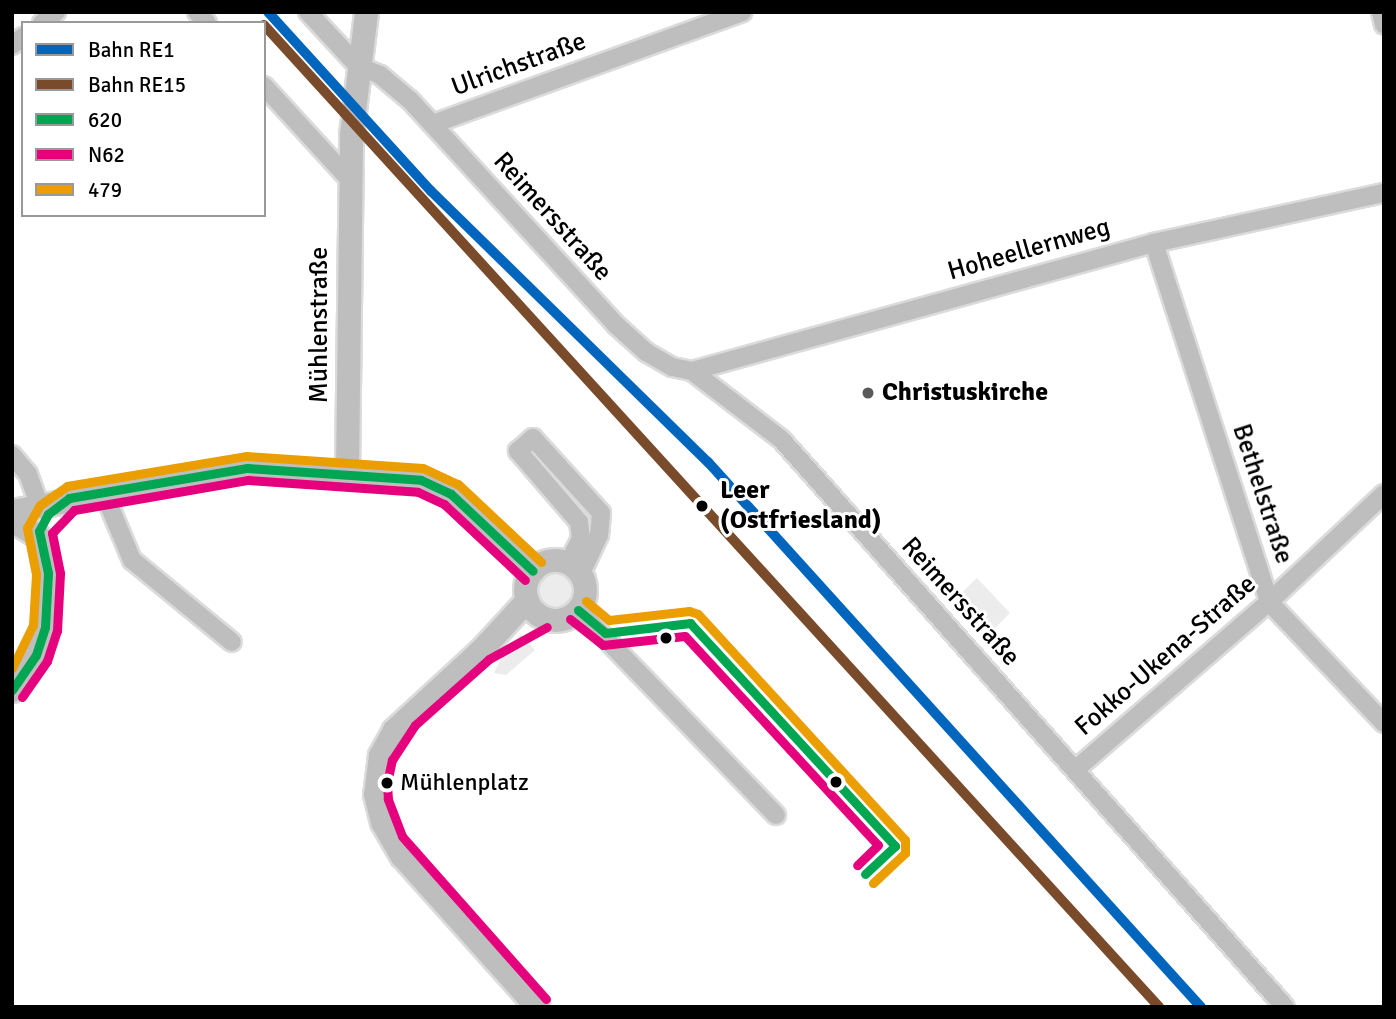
<!DOCTYPE html>
<html>
<head>
<meta charset="utf-8">
<style>
  body { margin:0 }
  #map { position:relative; width:1396px; height:1019px; overflow:hidden; background:#fff; font-family:Signika,sans-serif }
  div>[style] { position:absolute }
  .green>* { inset:0; background:#ececec }
  .round { border-radius:50% }
  .roads { filter:drop-shadow(2px 0 #dbdbdb) drop-shadow(-2px 0 #dbdbdb) drop-shadow(0 2px #dbdbdb) drop-shadow(0 -2px #dbdbdb) }
  .minor>* { height:18px; margin:-9px; padding:0 9px; transform-origin:9px; border-radius:9px; background:#bebebe }
  .major>* { height:23px; margin:-11.5px; padding:0 11.5px; transform-origin:11.5px; border-radius:11.5px; background:#bebebe }
  .major>.ring { margin:-11.5px; padding:0; box-sizing:content-box; background:none; border:23px solid #bebebe; border-radius:50% }
  .rail>* { height:4.5px; margin-top:-2.25px; transform-origin:0; background:repeating-linear-gradient(90deg,#bebebe 0 10px,transparent 0 13.5px) }
  .bus-1>* { height:9px; margin:-4.5px; padding:0 4.5px; transform-origin:4.5px; border-radius:4.5px; background:#00a651 }
  .bus-2>* { height:9px; margin:-4.5px; padding:0 4.5px; transform-origin:4.5px; border-radius:4.5px; background:#e5007d }
  .bus-3>* { height:9px; margin:-4.5px; padding:0 4.5px; transform-origin:4.5px; border-radius:4.5px; background:#eb9e00 }
  .rail-1>* { height:10px; margin:-5px; padding:0 5px; transform-origin:5px; border-radius:5px; background:#0065bd }
  .rail-2>* { height:10px; margin:-5px; padding:0 5px; transform-origin:5px; border-radius:5px; background:#7a4b2a }
  .dots>* { width:19px; height:19px; translate:-50% -50%; box-sizing:border-box; border:4px solid #fff; border-radius:50% }
  span { translate:-50% -50%; white-space:nowrap; text-align:center; line-height:1.15; -webkit-text-stroke:6px #fff; paint-order:stroke }
  .bus-label { font-size:24px; color:#000 }
  .left { translate:0 -50%; text-align:left }
  .street-label { font-size:26px; color:#000 }
  .poi-label { font-size:26px; color:#000; font-weight:700 }
  .stop-label { font-size:26px; color:#000; font-weight:700 }
  .frame { position:absolute; inset:0; border:14px solid #000; pointer-events:none }
  .legend { position:absolute; left:21px; top:21px; width:245px; height:196px; box-sizing:border-box; background:#fff; border:2px solid #999; margin:0; padding:9px 12px; list-style:none; font-size:21px; color:#000 }
  .legend li { display:flex; align-items:center; gap:14px; height:35px }
  .legend b { width:35px; border:2px solid #999 }
</style>
</head>
<body>
<div id="map">
  <div class="green">
    <i class="round" style="left:538px;top:573px;width:34px;height:34px"></i>
    <i style="clip-path:polygon(977px 578px,1010px 613px,989px 634px,955px 599px)"></i>
    <i style="clip-path:polygon(521px 634px,535px 650px,506px 675px,494px 673px,506px 648px)"></i>
  </div>
  <div class="roads">
    <div class="minor">
      <i style="left:197px;top:12px;width:15px;rotate:48deg"></i>
      <i style="left:308px;top:12px;width:74px;rotate:47.2deg"></i>
      <i style="left:358px;top:66px;width:24px;rotate:22deg"></i>
      <i style="left:380px;top:75px;width:39px;rotate:40deg"></i>
      <i style="left:410px;top:100px;width:304px;rotate:47.5deg"></i>
      <i style="left:615px;top:324px;width:42px;rotate:42.1deg"></i>
      <i style="left:646px;top:352px;width:30px;rotate:30deg"></i>
      <i style="left:672px;top:367px;width:20px;rotate:11deg"></i>
      <i style="left:692px;top:371px;width:112px;rotate:37.4deg"></i>
      <i style="left:781px;top:439px;width:759px;rotate:48.42deg"></i>
      <i style="left:1381px;top:12px;width:13px;rotate:77deg"></i>
      <i style="left:42px;top:23px;width:18px;rotate:-38deg"></i>
      <i style="left:12px;top:45px;width:14px;rotate:-36deg"></i>
      <i style="left:264px;top:86px;width:126px;rotate:47.6deg"></i>
      <i style="left:433px;top:124px;width:329px;rotate:-19.9deg"></i>
      <i style="left:1154px;top:243px;width:377px;rotate:72.2deg"></i>
      <i style="left:1269px;top:602px;width:167px;rotate:46.5deg"></i>
      <i style="left:692px;top:371px;width:479px;rotate:-15.5deg"></i>
      <i style="left:1154px;top:243px;width:235px;rotate:-12.3deg"></i>
      <i style="left:12px;top:455px;width:25px;rotate:50deg"></i>
      <i style="left:28px;top:474px;width:33px;rotate:70deg"></i>
      <i style="left:103px;top:491px;width:75px;rotate:67.2deg"></i>
      <i style="left:132px;top:560px;width:129px;rotate:39.4deg"></i>
      <i style="left:574px;top:552px;width:16px;rotate:-63deg"></i>
      <i style="left:581px;top:538px;width:16px;rotate:-97deg"></i>
      <i style="left:579px;top:522px;width:94px;rotate:-130.7deg"></i>
      <i style="left:518px;top:451px;width:20px;rotate:-41deg"></i>
      <i style="left:533px;top:438px;width:101px;rotate:47.8deg"></i>
      <i style="left:601px;top:513px;width:22px;rotate:95deg"></i>
      <i style="left:599px;top:535px;width:33px;rotate:115deg"></i>
      <i style="left:578px;top:610px;width:285px;rotate:46deg"></i>
      <i style="left:1075px;top:770px;width:257px;rotate:-40.9deg"></i>
      <i style="left:1269px;top:602px;width:158px;rotate:-43.2deg"></i>
    </div>
    <div class="major">
      <i style="left:347px;top:472px;width:337px;rotate:-89.3deg"></i>
      <i style="left:351px;top:135px;width:124px;rotate:-83deg"></i>
      <i style="left:12px;top:511px;width:239px;rotate:-10.4deg"></i>
      <i style="left:247px;top:468px;width:151px;rotate:3.4deg"></i>
      <i style="left:398px;top:477px;width:23px;rotate:7deg"></i>
      <i style="left:421px;top:480px;width:33px;rotate:25deg"></i>
      <i style="left:451px;top:494px;width:112px;rotate:43.2deg"></i>
      <i style="left:12px;top:520px;width:31px;rotate:32deg"></i>
      <i style="left:38px;top:536px;width:56px;rotate:78.7deg"></i>
      <i style="left:49px;top:591px;width:51px;rotate:99.1deg"></i>
      <i style="left:41px;top:641px;width:57px;rotate:120.6deg"></i>
      <i class="ring" style="left:525px;top:560px;width:37px;height:37px"></i>
      <i style="left:527px;top:600px;width:67px;rotate:132.6deg"></i>
      <i style="left:482px;top:649px;width:120px;rotate:137.4deg"></i>
      <i style="left:394px;top:730px;width:29px;rotate:119deg"></i>
      <i style="left:380px;top:755px;width:39px;rotate:97deg"></i>
      <i style="left:375px;top:794px;width:29px;rotate:76deg"></i>
      <i style="left:382px;top:822px;width:39px;rotate:60deg"></i>
      <i style="left:402px;top:856px;width:203px;rotate:48.2deg"></i>
    </div>
  </div>
  <div class="rail">
    <i style="left:272px;top:12px;width:67px;rotate:50.4deg"></i>
  </div>
  <div class="bus-1">
    <i style="left:578px;top:610px;width:35px;rotate:40deg"></i>
    <i style="left:605px;top:633px;width:86px;rotate:-6.7deg"></i>
    <i style="left:690px;top:623px;width:303px;rotate:47.4deg"></i>
    <i style="left:895px;top:846px;width:41px;rotate:137deg"></i>
    <i style="left:12px;top:690px;width:42px;rotate:-55.6deg"></i>
    <i style="left:36px;top:655px;width:29px;rotate:-72deg"></i>
    <i style="left:45px;top:627px;width:54px;rotate:-86.8deg"></i>
    <i style="left:48px;top:573px;width:43px;rotate:-102.1deg"></i>
    <i style="left:39px;top:531px;width:19px;rotate:-62deg"></i>
    <i style="left:48px;top:514px;width:26px;rotate:-37deg"></i>
    <i style="left:69px;top:498px;width:181px;rotate:-9.6deg"></i>
    <i style="left:247px;top:468px;width:174px;rotate:3.9deg"></i>
    <i style="left:421px;top:480px;width:33px;rotate:25deg"></i>
    <i style="left:451px;top:494px;width:112px;rotate:43.2deg"></i>
  </div>
  <div class="bus-2">
    <i style="left:570px;top:619px;width:42px;rotate:38.2deg"></i>
    <i style="left:603px;top:645px;width:82px;rotate:-6.3deg"></i>
    <i style="left:685px;top:636px;width:284px;rotate:47.3deg"></i>
    <i style="left:878px;top:845px;width:29px;rotate:136deg"></i>
    <i style="left:22px;top:697px;width:44px;rotate:-55.2deg"></i>
    <i style="left:47px;top:661px;width:32px;rotate:-72deg"></i>
    <i style="left:57px;top:631px;width:58px;rotate:-87deg"></i>
    <i style="left:60px;top:573px;width:41px;rotate:-101.3deg"></i>
    <i style="left:52px;top:533px;width:32px;rotate:-46deg"></i>
    <i style="left:74px;top:510px;width:177px;rotate:-9.8deg"></i>
    <i style="left:248px;top:480px;width:170px;rotate:4deg"></i>
    <i style="left:418px;top:492px;width:29px;rotate:25deg"></i>
    <i style="left:444px;top:504px;width:111px;rotate:43.2deg"></i>
    <i style="left:546px;top:999px;width:217px;rotate:-131.5deg"></i>
    <i style="left:402px;top:836px;width:40px;rotate:-111deg"></i>
    <i style="left:388px;top:799px;width:16px;rotate:-94deg"></i>
    <i style="left:387px;top:783px;width:24px;rotate:-78deg"></i>
    <i style="left:392px;top:760px;width:42px;rotate:-56.7deg"></i>
    <i style="left:415px;top:725px;width:99px;rotate:-41.7deg"></i>
    <i style="left:489px;top:659px;width:66px;rotate:-28.9deg"></i>
  </div>
  <div class="bus-3">
    <i style="left:586px;top:601px;width:30px;rotate:40deg"></i>
    <i style="left:609px;top:620px;width:81px;rotate:-6.4deg"></i>
    <i style="left:689px;top:611px;width:9px;rotate:18deg"></i>
    <i style="left:698px;top:614px;width:306px;rotate:47.5deg"></i>
    <i style="left:905px;top:840px;width:13px;rotate:90deg"></i>
    <i style="left:905px;top:853px;width:44px;rotate:136.8deg"></i>
    <i style="left:12px;top:668px;width:48px;rotate:-64deg"></i>
    <i style="left:33px;top:625px;width:51px;rotate:-86.6deg"></i>
    <i style="left:36px;top:574px;width:47px;rotate:-101.1deg"></i>
    <i style="left:27px;top:528px;width:26px;rotate:-61deg"></i>
    <i style="left:40px;top:505px;width:33px;rotate:-35deg"></i>
    <i style="left:67px;top:486px;width:181px;rotate:-9.5deg"></i>
    <i style="left:246px;top:456px;width:177px;rotate:3.9deg"></i>
    <i style="left:423px;top:468px;width:38px;rotate:25deg"></i>
    <i style="left:458px;top:484px;width:114px;rotate:43.2deg"></i>
  </div>
  <div class="rail-1">
    <i style="left:268px;top:12px;width:242px;rotate:47.7deg"></i>
    <i style="left:431px;top:191px;width:388px;rotate:44.4deg"></i>
    <i style="left:708px;top:462px;width:735px;rotate:47.87deg"></i>
  </div>
  <div class="rail-2">
    <i style="left:264px;top:25px;width:1329px;rotate:47.65deg"></i>
  </div>
  <div class="dots">
    <i style="left:868px;top:393px;background:#595959"></i>
    <i style="left:702px;top:506px;background:#000"></i>
    <i style="left:666px;top:638px;background:#000"></i>
    <i style="left:836px;top:782px;background:#000"></i>
    <i style="left:387px;top:783px;background:#000"></i>
  </div>
  <div class="bus-label">
    <span class="left" style="left:400px;top:783px">Mühlenplatz</span>
  </div>
  <div class="street-label">
    <span style="left:519px;top:65px;rotate:-20deg">Ulrichstraße</span>
    <span style="left:552px;top:217px;rotate:48deg">Reimersstraße</span>
    <span style="left:1029px;top:250px;rotate:-16deg">Hoheellernweg</span>
    <span style="left:320px;top:325px;rotate:-90deg">Mühlenstraße</span>
    <span style="left:1262px;top:494px;rotate:72deg">Bethelstraße</span>
    <span style="left:960px;top:602px;rotate:48deg">Reimersstraße</span>
    <span style="left:1166px;top:656px;rotate:-41deg">Fokko-Ukena-Straße</span>
  </div>
  <div class="poi-label">
    <span class="left" style="left:882px;top:393px">Christuskirche</span>
  </div>
  <div class="stop-label">
    <span class="left" style="left:720px;top:506px">Leer<br>(Ostfriesland)</span>
  </div>
  <div class="frame"></div>
  <ul class="legend">
  <li><b style="height:9px;background:#0065bd"></b>Bahn RE1</li>
  <li><b style="height:9px;background:#7a4b2a"></b>Bahn RE15</li>
  <li><b style="height:9px;background:#00a651"></b>620</li>
  <li><b style="height:9px;background:#e5007d"></b>N62</li>
  <li><b style="height:9px;background:#eb9e00"></b>479</li>
  </ul>
</div>
</body>
</html>
